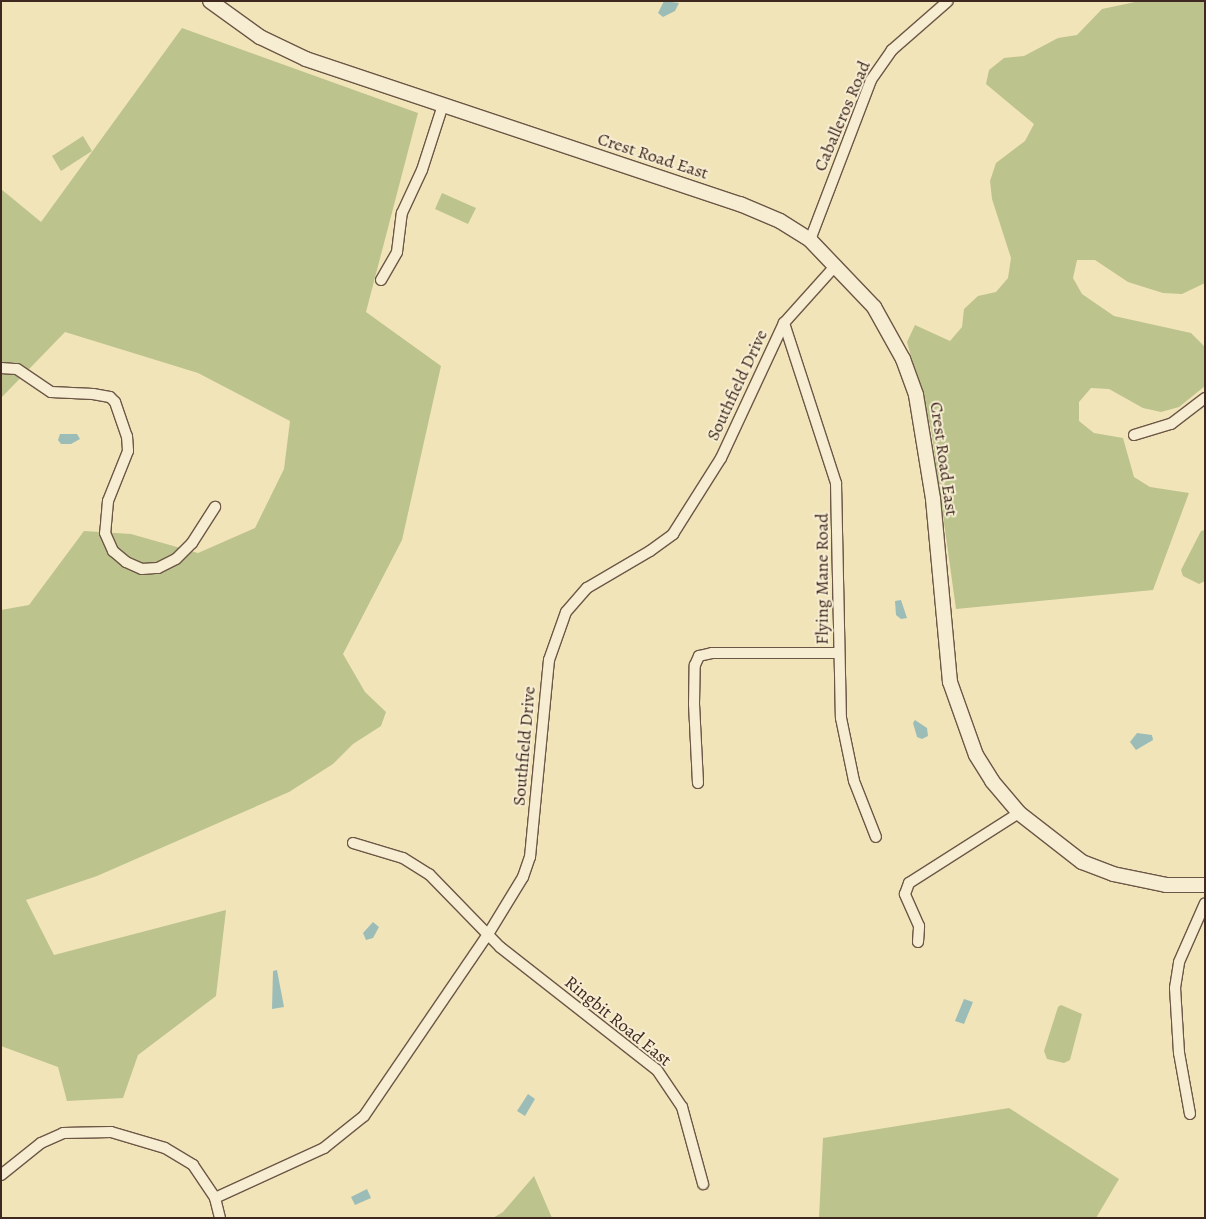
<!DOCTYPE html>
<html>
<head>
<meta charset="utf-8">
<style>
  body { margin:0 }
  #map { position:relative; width:1206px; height:1219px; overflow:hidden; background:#f1e4b9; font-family:Alegreya,serif }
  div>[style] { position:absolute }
  .green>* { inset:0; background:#bdc38c }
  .water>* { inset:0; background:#9cbdb7 }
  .roads { filter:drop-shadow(1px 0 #6c5746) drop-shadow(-1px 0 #6c5746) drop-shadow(0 1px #6c5746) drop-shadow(0 -1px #6c5746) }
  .street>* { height:10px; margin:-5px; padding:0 5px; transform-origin:5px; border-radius:5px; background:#f6edd2 }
  .secondary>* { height:14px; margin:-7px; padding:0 7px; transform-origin:7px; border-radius:7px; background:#f6edd2 }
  span { translate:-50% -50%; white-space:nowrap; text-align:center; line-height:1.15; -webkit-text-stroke:4px #f6edd2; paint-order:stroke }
  .street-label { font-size:18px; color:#3f2820 }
  .frame { position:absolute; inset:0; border:2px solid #3f2820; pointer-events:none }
</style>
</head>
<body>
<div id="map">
  <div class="green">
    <i style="clip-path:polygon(1140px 1px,1205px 1px,1205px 283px,1182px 294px,1163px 293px,1128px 282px,1095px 260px,1077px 260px,1073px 278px,1082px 294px,1114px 316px,1191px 333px,1205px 347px,1205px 386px,1179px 407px,1161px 412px,1143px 408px,1109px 389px,1091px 388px,1079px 402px,1079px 421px,1094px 433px,1123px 438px,1134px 477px,1150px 487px,1189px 493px,1153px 590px,956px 609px,931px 429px,907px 342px,915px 325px,950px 341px,962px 327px,964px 309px,978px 296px,996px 292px,1008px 278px,1011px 258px,992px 199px,990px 181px,996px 163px,1025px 141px,1034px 124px,986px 84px,989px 70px,1004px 58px,1024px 56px,1058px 38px,1077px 35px,1102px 9px)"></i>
    <i style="clip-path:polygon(182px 28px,418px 113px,366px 312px,441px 366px,402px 540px,343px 654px,365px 692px,386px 712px,381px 726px,353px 744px,333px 764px,289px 792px,97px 876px,26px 900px,54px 955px,226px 910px,216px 996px,138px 1055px,123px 1098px,67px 1101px,58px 1067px,1px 1046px,1px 610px,29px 605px,84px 531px,131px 534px,198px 553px,255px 528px,284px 469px,290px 421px,198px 373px,65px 332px,1px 398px,1px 189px,41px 222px)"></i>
    <i style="clip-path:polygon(83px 136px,92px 151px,61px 171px,52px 156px)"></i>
    <i style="clip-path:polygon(442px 193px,476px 208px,468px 224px,435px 209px)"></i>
    <i style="clip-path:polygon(1205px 530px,1205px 581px,1199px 584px,1183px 576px,1181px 570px,1201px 531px)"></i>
    <i style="clip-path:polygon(1061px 1005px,1082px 1014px,1070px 1060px,1064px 1063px,1047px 1059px,1044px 1051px,1058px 1007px)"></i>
    <i style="clip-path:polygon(1009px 1108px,1119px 1179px,1096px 1218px,819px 1218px,823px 1138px)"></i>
    <i style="clip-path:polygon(534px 1176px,552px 1218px,493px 1218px,503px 1212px)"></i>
  </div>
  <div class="water">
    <i style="clip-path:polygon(664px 1px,679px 3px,675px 11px,663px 17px,658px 13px)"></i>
    <i style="clip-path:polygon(60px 434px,77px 434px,80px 439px,71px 444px,61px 444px,58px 440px)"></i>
    <i style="clip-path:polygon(901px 600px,907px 618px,901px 619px,896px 615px,895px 601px)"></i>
    <i style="clip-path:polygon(915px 720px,927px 728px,928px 736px,922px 739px,917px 737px,913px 723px)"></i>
    <i style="clip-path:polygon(1137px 733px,1152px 735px,1153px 740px,1136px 750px,1130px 742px)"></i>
    <i style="clip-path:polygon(373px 922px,379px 927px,373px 938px,366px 940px,363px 933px)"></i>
    <i style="clip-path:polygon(277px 970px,284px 1007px,272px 1009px,273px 971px)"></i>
    <i style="clip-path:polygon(964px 999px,973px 1002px,964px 1024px,955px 1021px)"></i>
    <i style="clip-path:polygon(528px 1094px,535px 1099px,525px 1116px,517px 1111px)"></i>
    <i style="clip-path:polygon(367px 1189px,371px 1198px,355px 1205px,351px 1197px)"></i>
  </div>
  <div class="roads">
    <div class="street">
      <i style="left:810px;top:240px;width:171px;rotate:-69.1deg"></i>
      <i style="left:871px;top:80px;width:37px;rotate:-55deg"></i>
      <i style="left:892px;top:50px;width:74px;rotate:-41.2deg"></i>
      <i style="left:381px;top:280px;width:32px;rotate:-60deg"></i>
      <i style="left:397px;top:252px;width:39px;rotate:-83deg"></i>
      <i style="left:402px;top:213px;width:47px;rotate:-65.1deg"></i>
      <i style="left:422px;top:170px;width:68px;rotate:-72.1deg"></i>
      <i style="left:784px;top:323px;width:168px;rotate:72deg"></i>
      <i style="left:836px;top:483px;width:235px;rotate:88.8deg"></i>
      <i style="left:841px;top:718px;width:64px;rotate:78.3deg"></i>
      <i style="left:854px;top:781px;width:60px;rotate:68.6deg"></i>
      <i style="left:1px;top:368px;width:16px;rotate:4deg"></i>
      <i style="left:17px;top:369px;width:41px;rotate:34.1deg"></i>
      <i style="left:51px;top:392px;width:42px;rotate:2.7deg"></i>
      <i style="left:93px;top:394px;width:17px;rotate:10deg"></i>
      <i style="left:110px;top:397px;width:7px;rotate:45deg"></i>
      <i style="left:115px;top:402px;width:36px;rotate:71deg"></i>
      <i style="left:127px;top:436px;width:15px;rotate:86deg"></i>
      <i style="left:128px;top:451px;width:54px;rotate:111.8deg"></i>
      <i style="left:108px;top:501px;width:32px;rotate:95deg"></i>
      <i style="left:105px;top:533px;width:20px;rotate:66deg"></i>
      <i style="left:113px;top:551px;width:17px;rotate:40deg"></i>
      <i style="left:126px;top:562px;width:17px;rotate:24deg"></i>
      <i style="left:142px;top:569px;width:16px;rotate:-4deg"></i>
      <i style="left:158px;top:568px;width:20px;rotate:-27deg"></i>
      <i style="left:176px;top:559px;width:23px;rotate:-45deg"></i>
      <i style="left:192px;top:543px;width:43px;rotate:-57.4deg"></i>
      <i style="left:1134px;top:435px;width:39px;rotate:-17deg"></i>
      <i style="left:1171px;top:424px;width:43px;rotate:-37.4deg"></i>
      <i style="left:698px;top:783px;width:79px;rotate:-92.9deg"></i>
      <i style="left:694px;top:704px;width:39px;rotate:-89deg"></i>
      <i style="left:695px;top:665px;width:10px;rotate:-66deg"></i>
      <i style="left:699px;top:656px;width:13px;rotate:-13deg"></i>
      <i style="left:712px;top:653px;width:126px"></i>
      <i style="left:353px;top:843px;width:52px;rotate:16.7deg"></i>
      <i style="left:403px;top:858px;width:31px;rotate:32deg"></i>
      <i style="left:429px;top:874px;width:102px;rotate:45.8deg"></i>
      <i style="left:500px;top:947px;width:199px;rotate:38.1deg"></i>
      <i style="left:657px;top:1070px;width:45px;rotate:56deg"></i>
      <i style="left:682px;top:1107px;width:80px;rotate:74.7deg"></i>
      <i style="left:918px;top:942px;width:16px;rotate:-86deg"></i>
      <i style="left:919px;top:926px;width:35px;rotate:-114deg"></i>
      <i style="left:905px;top:894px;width:12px;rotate:-70deg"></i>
      <i style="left:909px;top:883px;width:130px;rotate:-32.5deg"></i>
      <i style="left:1190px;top:1114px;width:62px;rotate:-100.2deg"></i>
      <i style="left:1179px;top:1053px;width:65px;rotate:-93.5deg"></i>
      <i style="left:1175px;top:988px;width:26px;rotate:-81deg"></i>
      <i style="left:1179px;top:962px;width:64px;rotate:-66.2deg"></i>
      <i style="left:1px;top:1175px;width:51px;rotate:-38.7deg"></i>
      <i style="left:41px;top:1143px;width:24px;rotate:-24deg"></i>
      <i style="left:63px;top:1133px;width:48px;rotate:-1.2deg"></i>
      <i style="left:111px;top:1132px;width:56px;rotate:16.5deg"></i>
      <i style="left:165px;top:1148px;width:33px;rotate:31deg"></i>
      <i style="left:193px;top:1165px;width:40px;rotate:56deg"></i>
      <i style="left:215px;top:1198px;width:21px;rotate:76deg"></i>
      <i style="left:215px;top:1198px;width:120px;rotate:-24.6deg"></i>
      <i style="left:324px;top:1148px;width:51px;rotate:-38.7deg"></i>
      <i style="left:364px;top:1116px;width:218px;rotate:-55.7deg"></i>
      <i style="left:487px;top:936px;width:69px;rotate:-58.6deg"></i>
      <i style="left:523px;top:877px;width:21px;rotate:-71deg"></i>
      <i style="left:530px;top:857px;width:198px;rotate:-84.5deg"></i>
      <i style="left:549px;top:660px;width:51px;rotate:-70.5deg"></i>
      <i style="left:566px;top:612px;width:32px;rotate:-49deg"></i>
      <i style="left:587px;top:588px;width:73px;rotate:-30.4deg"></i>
      <i style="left:650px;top:551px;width:29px;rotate:-36deg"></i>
      <i style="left:673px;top:534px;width:90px;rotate:-57.7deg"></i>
      <i style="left:721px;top:458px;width:149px;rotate:-65deg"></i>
      <i style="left:784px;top:323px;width:78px;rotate:-48.1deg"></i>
    </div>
    <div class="secondary">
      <i style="left:210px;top:1px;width:62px;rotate:35.8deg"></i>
      <i style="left:260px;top:37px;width:51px;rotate:25.6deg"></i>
      <i style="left:306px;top:59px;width:458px;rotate:18.5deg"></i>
      <i style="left:740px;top:204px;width:43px;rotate:23deg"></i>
      <i style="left:780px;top:221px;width:36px;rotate:32deg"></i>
      <i style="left:810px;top:240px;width:93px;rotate:46.3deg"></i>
      <i style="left:874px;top:307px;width:60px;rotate:60.9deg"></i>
      <i style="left:903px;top:359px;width:38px;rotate:70deg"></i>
      <i style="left:916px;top:395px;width:105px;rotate:80.7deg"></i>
      <i style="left:933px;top:499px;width:184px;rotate:84.7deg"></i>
      <i style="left:950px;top:682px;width:77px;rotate:70.4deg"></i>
      <i style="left:976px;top:755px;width:31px;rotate:58deg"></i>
      <i style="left:992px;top:781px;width:42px;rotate:49.8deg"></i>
      <i style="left:1019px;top:813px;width:80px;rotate:37.9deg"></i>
      <i style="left:1082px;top:862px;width:33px;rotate:21deg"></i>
      <i style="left:1113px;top:874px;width:54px;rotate:11.7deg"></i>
      <i style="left:1166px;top:885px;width:39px"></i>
    </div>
  </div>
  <div class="street-label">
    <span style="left:842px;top:116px;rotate:-67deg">Caballeros Road</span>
    <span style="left:653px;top:156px;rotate:18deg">Crest Road East</span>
    <span style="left:737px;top:385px;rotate:-65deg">Southfield Drive</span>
    <span style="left:944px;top:459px;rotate:82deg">Crest Road East</span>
    <span style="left:822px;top:579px;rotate:-90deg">Flying Mane Road</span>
    <span style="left:524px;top:746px;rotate:-85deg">Southfield Drive</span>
    <span style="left:618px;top:1021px;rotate:39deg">Ringbit Road East</span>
  </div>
  <div class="frame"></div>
</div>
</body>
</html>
